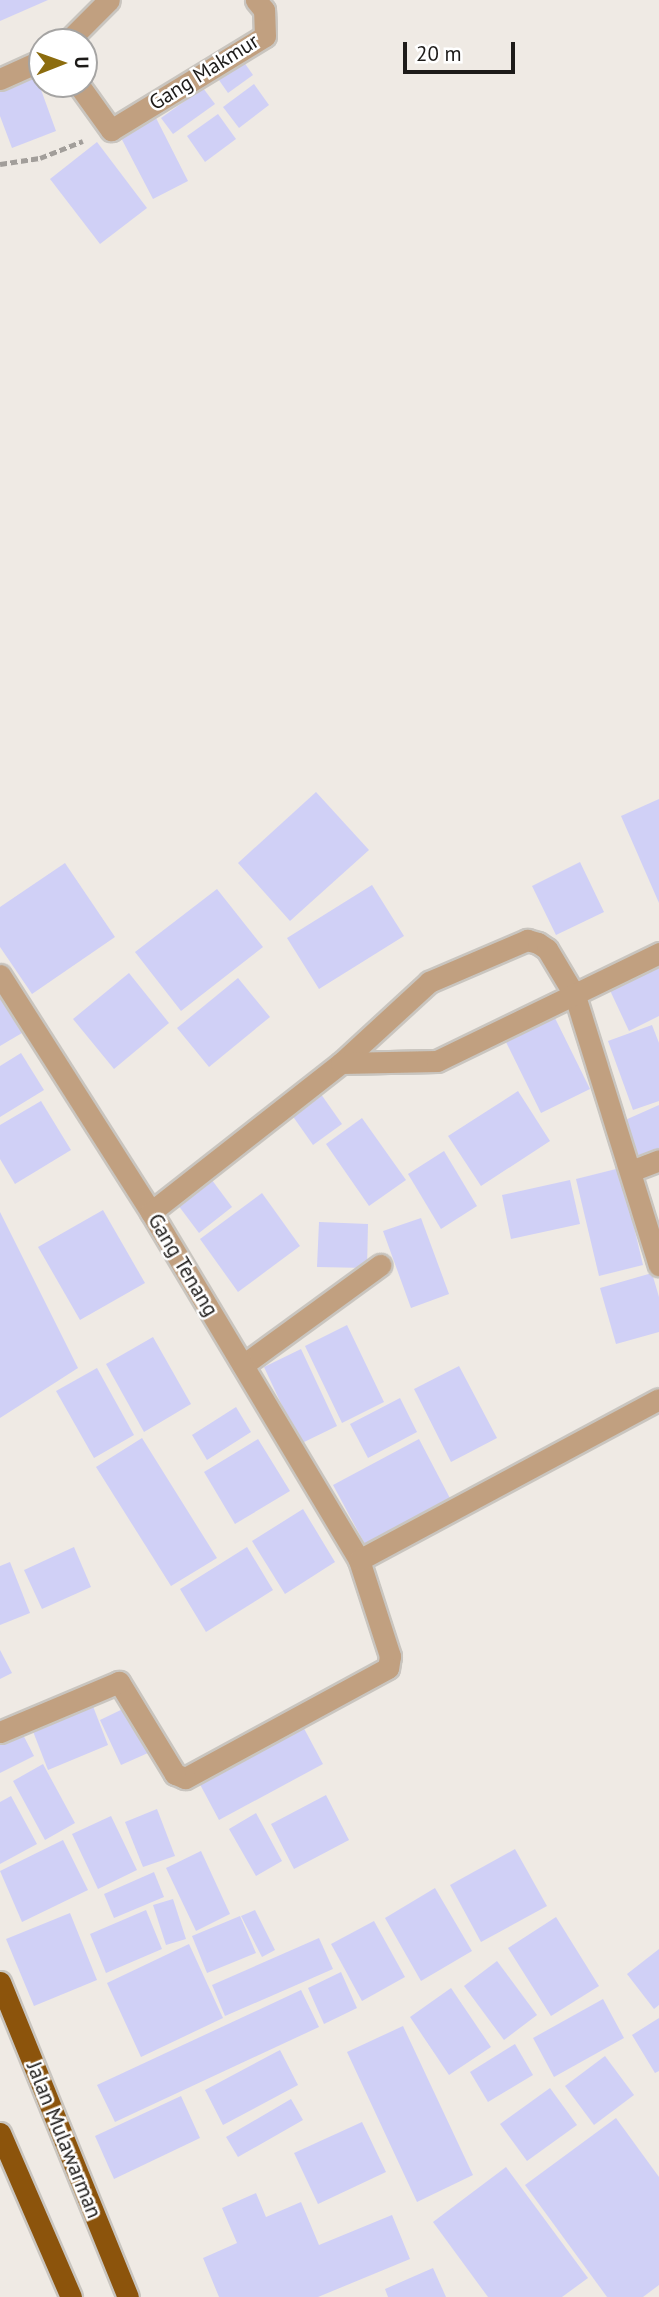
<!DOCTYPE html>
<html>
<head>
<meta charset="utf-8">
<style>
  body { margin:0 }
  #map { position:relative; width:659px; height:2297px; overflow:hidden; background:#efeae4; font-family:"PT Sans",sans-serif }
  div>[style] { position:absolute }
  .building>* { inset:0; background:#d0d0f6 }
  .path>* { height:4.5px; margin-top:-2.25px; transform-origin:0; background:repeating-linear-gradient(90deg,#a29e9a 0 7px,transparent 0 10.5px) }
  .roads { filter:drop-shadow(2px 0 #c9c5bf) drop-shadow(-2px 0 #c9c5bf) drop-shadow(0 2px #c9c5bf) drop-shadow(0 -2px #c9c5bf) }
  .service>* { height:21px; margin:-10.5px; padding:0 10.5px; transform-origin:10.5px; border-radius:10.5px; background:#c1a080 }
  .minor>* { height:21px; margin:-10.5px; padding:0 10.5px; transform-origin:10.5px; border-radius:10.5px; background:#c1a080 }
  .trunk>* { height:21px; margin:-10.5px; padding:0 10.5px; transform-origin:10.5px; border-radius:10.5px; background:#8c540c }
  span { translate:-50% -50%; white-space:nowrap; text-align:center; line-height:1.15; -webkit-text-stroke:5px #fff; paint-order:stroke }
  .street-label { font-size:21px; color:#1d1b19 }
  .north { position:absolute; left:28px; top:28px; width:70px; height:70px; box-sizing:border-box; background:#fff; border:2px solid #a5a4a3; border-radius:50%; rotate:89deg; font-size:19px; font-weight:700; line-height:28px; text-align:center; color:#1d1b19 }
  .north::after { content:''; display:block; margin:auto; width:24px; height:32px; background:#8c6c0e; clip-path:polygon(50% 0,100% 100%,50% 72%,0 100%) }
  .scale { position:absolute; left:403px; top:42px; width:112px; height:32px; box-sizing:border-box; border:4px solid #1d1b19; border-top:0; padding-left:9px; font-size:21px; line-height:24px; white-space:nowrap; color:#1d1b19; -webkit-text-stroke:5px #fff; paint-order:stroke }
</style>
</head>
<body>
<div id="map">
  <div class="building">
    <i style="clip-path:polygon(0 0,48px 0,0 21px)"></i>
    <i style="clip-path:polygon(239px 55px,253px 75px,228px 93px,214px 73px)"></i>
    <i style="clip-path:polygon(36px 76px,56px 131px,12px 148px,0 116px,0 90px)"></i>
    <i style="clip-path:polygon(254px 84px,269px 105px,239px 128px,223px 107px)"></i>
    <i style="clip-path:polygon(203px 88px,215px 104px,173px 134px,161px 118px)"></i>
    <i style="clip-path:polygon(154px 114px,188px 181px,153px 199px,118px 132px)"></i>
    <i style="clip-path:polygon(218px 114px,236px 139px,205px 162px,187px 136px)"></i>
    <i style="clip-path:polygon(97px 142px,147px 208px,100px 244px,50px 179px)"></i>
    <i style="clip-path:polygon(316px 792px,369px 850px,290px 921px,238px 863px)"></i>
    <i style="clip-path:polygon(659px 799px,659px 903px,621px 816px)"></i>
    <i style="clip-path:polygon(580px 862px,604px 912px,556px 935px,532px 886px)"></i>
    <i style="clip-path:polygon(65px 863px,115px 937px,32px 994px,0 947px,0 907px)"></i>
    <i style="clip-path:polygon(372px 885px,404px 936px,319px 989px,287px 938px)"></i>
    <i style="clip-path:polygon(217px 889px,263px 947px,181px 1011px,135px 952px)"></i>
    <i style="clip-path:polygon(659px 956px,659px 1016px,629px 1031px,606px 982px)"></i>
    <i style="clip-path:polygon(129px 973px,169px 1023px,114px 1069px,73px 1019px)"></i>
    <i style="clip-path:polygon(238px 978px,270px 1017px,209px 1067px,177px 1028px)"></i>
    <i style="clip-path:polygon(0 995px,22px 1033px,0 1046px)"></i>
    <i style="clip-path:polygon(554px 1016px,590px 1089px,541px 1113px,505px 1040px)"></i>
    <i style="clip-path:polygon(652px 1025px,659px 1043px,659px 1101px,633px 1110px,608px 1041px)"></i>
    <i style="clip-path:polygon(21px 1053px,44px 1090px,0 1117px,0 1066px)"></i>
    <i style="clip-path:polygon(316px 1087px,342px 1124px,313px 1145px,287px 1108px)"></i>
    <i style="clip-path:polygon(518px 1091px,550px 1141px,481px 1186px,448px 1136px)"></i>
    <i style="clip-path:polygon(41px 1101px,71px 1150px,15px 1184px,0 1159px,0 1125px)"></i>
    <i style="clip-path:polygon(659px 1105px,659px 1150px,640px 1159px,623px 1121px)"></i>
    <i style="clip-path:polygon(362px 1118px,406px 1180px,369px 1206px,326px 1144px)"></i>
    <i style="clip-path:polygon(444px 1151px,477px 1206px,441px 1229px,408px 1174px)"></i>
    <i style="clip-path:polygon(620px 1168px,643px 1265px,599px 1276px,576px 1179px)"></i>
    <i style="clip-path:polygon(206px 1172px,232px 1207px,199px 1233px,172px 1197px)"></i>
    <i style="clip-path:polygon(570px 1180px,580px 1224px,511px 1239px,502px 1195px)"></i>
    <i style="clip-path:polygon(262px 1193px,300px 1246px,238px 1292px,200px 1239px)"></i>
    <i style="clip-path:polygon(103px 1210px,145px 1283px,80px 1320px,38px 1247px)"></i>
    <i style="clip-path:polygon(0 1212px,78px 1368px,0 1418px)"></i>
    <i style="clip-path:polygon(421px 1218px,449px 1294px,411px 1308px,383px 1231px)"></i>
    <i style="clip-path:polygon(319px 1222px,368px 1224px,367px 1268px,317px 1267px)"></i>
    <i style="clip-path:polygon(652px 1273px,659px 1297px,659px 1332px,616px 1344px,600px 1288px)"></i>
    <i style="clip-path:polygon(347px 1325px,384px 1402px,342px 1423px,305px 1346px)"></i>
    <i style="clip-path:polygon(153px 1337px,191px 1404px,144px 1432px,106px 1364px)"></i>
    <i style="clip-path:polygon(301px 1349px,337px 1426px,300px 1444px,264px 1367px)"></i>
    <i style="clip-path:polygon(459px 1366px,497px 1438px,451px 1462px,414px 1389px)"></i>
    <i style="clip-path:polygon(97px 1368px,134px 1435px,94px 1458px,56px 1391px)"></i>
    <i style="clip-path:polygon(400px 1398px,417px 1432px,368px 1458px,350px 1424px)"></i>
    <i style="clip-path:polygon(236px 1407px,251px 1432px,207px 1460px,192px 1435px)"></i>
    <i style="clip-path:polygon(142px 1438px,217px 1558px,171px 1586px,96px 1467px)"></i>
    <i style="clip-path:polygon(258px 1439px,290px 1491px,235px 1524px,204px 1472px)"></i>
    <i style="clip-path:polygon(419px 1439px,452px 1502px,367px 1548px,333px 1485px)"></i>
    <i style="clip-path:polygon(303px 1509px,335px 1562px,285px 1594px,252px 1541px)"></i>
    <i style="clip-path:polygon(74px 1547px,91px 1587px,42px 1609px,24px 1570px)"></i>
    <i style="clip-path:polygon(247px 1547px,273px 1590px,206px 1632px,180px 1589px)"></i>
    <i style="clip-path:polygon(10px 1562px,30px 1613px,0 1625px,0 1566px)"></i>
    <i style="clip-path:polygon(0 1650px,12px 1673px,0 1679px)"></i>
    <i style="clip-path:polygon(89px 1696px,108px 1745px,48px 1770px,29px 1721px)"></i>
    <i style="clip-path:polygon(127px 1707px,148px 1753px,121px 1765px,100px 1720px)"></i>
    <i style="clip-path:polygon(299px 1719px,323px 1764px,219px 1820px,195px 1775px)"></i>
    <i style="clip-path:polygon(18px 1725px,34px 1756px,0 1773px,0 1734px)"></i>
    <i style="clip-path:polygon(43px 1764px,75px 1823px,45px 1840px,13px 1781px)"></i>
    <i style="clip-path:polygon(326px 1795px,349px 1840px,294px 1869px,271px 1824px)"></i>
    <i style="clip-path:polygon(11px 1796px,37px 1844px,0 1864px,0 1802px)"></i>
    <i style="clip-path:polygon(157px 1809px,175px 1856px,143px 1867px,125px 1822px)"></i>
    <i style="clip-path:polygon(256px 1813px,282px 1861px,256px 1876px,229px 1829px)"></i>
    <i style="clip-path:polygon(111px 1816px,137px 1870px,98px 1889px,72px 1834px)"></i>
    <i style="clip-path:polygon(63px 1840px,88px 1890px,22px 1922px,0 1871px)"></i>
    <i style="clip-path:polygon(515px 1849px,547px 1906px,481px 1942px,450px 1885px)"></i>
    <i style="clip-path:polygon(201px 1851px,230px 1914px,196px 1931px,166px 1868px)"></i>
    <i style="clip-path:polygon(154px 1872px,164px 1897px,114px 1918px,104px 1894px)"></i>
    <i style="clip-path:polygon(435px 1888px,472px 1951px,421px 1981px,385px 1918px)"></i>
    <i style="clip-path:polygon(173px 1899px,186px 1939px,166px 1945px,153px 1905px)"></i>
    <i style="clip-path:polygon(146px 1910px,162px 1949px,106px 1973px,90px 1934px)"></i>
    <i style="clip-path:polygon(255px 1910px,275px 1950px,262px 1957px,241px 1916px)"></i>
    <i style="clip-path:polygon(70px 1913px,97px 1980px,34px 2006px,6px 1939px)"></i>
    <i style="clip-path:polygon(240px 1916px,256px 1953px,207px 1973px,192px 1936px)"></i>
    <i style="clip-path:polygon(556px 1917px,599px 1986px,551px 2016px,508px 1948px)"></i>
    <i style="clip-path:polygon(374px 1921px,405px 1977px,362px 2001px,331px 1944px)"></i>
    <i style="clip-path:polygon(319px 1938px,333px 1969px,225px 2016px,212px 1985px)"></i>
    <i style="clip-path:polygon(189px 1944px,223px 2018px,141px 2057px,107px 1983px)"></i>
    <i style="clip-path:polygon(659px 1949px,659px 2005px,654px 2009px,627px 1974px)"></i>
    <i style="clip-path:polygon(497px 1961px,537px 2015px,504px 2040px,464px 1986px)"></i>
    <i style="clip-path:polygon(341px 1972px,357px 2008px,324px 2024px,308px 1988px)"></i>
    <i style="clip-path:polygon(451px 1988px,491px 2047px,449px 2075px,410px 2017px)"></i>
    <i style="clip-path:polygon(301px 1990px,319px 2027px,115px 2122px,97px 2085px)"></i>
    <i style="clip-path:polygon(603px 1999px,624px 2038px,554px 2077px,533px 2038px)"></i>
    <i style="clip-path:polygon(659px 2018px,659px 2071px,655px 2073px,632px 2035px)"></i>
    <i style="clip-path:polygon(403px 2026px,473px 2175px,417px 2202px,347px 2052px)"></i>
    <i style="clip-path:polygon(515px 2044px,533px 2075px,488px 2102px,470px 2072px)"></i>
    <i style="clip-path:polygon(280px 2050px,298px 2085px,223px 2125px,205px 2090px)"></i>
    <i style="clip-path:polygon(605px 2056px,634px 2095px,594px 2125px,565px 2086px)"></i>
    <i style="clip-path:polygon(550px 2088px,577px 2125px,527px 2161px,500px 2124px)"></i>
    <i style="clip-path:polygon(181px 2096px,200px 2138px,114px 2179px,95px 2136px)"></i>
    <i style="clip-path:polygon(291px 2099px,303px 2120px,238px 2157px,226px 2137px)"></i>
    <i style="clip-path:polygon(616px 2118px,659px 2177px,659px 2285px,643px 2297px,607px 2297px,525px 2185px)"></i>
    <i style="clip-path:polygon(362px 2122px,386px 2172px,318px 2204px,294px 2153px)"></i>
    <i style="clip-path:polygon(506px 2167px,588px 2278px,562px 2297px,488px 2297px,433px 2222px)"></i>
    <i style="clip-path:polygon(256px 2193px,266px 2217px,301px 2202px,319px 2245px,392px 2215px,410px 2259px,318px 2297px,219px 2297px,203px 2258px,237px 2243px,222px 2208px)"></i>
    <i style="clip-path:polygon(433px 2268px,446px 2297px,388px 2297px,385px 2289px)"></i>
  </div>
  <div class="path">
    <i style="left:0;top:164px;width:40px;rotate:-8.5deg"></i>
    <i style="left:40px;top:158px;width:46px;rotate:-21.6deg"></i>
  </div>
  <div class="roads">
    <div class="service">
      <i style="left:631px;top:1171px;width:30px;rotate:-21deg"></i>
      <i style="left:243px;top:1365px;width:170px;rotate:-36.1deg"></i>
    </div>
    <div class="minor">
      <i style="left:67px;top:42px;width:59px;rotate:-45deg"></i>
      <i style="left:0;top:79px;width:46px;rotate:-24.3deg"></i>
      <i style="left:78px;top:84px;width:57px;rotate:54.3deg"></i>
      <i style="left:111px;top:130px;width:180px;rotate:-31.4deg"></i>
      <i style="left:265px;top:36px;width:26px;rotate:-92deg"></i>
      <i style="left:264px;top:10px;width:13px;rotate:-129deg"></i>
      <i style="left:0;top:975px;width:281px;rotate:57.5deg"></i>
      <i style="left:151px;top:1212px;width:405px;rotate:59.1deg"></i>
      <i style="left:359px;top:1560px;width:101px;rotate:72.1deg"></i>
      <i style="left:390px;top:1656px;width:12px;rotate:99deg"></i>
      <i style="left:388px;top:1668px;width:231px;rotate:151.5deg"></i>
      <i style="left:185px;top:1778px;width:11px;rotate:-158deg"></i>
      <i style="left:175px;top:1774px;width:108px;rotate:-121.3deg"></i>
      <i style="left:119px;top:1682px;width:129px;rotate:157.2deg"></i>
      <i style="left:341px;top:1063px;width:120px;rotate:-42.6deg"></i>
      <i style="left:429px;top:982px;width:107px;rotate:-23.2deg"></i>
      <i style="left:527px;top:940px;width:11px;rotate:15deg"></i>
      <i style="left:538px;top:943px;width:11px;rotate:34deg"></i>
      <i style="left:547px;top:949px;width:55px;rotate:59.2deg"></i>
      <i style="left:575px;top:996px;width:282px;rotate:72.7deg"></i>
      <i style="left:151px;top:1212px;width:241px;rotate:-38.1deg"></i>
      <i style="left:341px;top:1063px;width:96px;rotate:-1.2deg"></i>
      <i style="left:437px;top:1061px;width:247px;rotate:-25.9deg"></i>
      <i style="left:359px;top:1560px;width:340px;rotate:-28.2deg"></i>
    </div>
    <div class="trunk">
      <i style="left:0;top:1982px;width:340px;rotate:67.9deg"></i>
      <i style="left:0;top:2133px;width:179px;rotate:66.6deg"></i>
    </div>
  </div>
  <div class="street-label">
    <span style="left:204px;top:72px;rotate:-32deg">Gang Makmur</span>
    <span style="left:183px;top:1265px;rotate:59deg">Gang Tenang</span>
    <span style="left:64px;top:2140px;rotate:68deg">Jalan Mulawarman</span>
  </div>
  <div class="north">U</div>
  <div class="scale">20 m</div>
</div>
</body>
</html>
